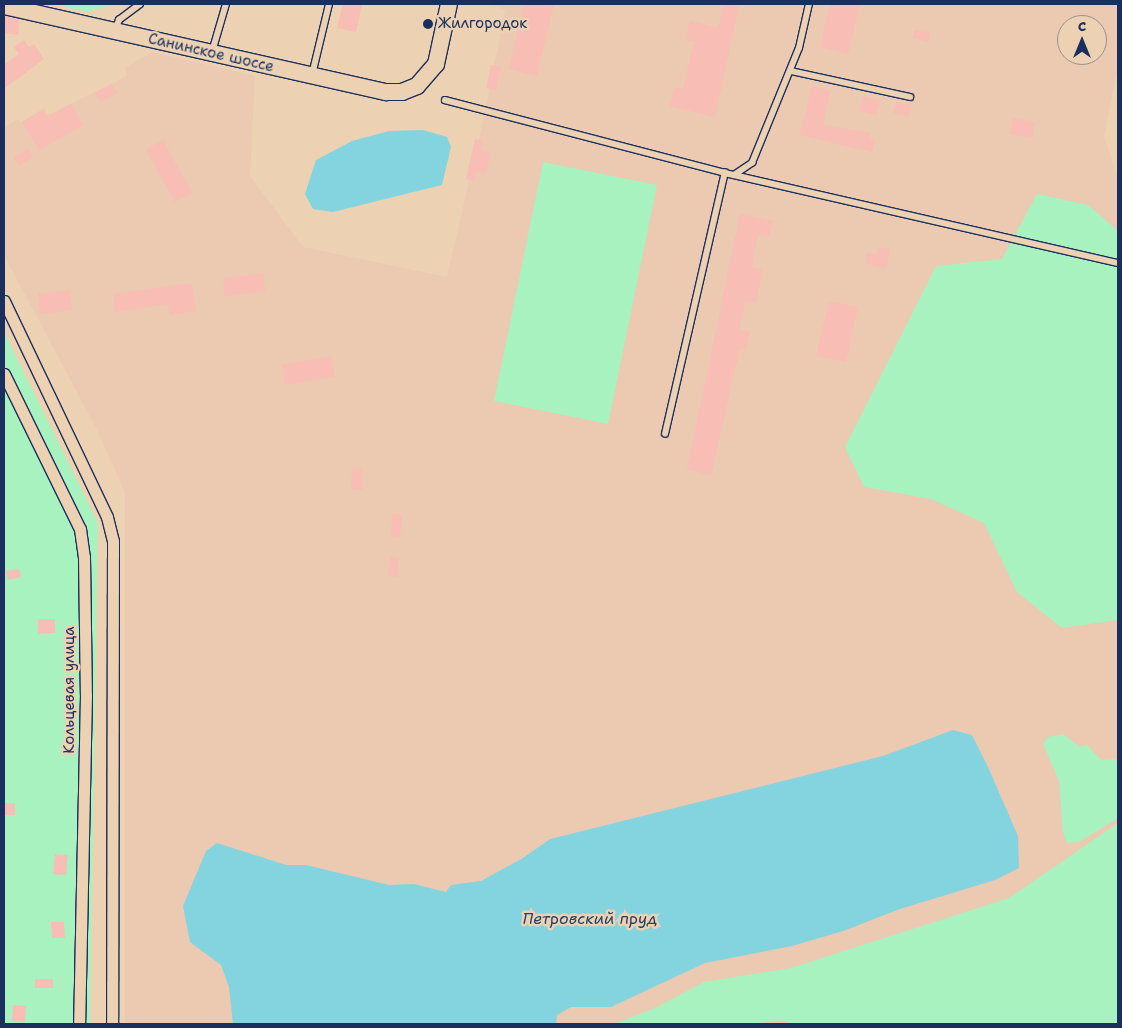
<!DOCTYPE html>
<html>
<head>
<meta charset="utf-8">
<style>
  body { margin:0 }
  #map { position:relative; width:1122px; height:1028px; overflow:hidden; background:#ecd2b3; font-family:"Shantell Sans",sans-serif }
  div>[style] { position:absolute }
  .built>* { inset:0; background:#ecc9b1 }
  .green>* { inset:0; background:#a8f2c0 }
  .water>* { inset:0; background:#84d4df }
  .building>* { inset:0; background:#f8bdb4 }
  .roads { filter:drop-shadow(1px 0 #1b2f5e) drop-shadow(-1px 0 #1b2f5e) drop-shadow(0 1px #1b2f5e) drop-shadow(0 -1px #1b2f5e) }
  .lane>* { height:5.5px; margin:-2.75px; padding:0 2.75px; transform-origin:2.75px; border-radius:2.75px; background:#ecd2b3 }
  .street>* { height:11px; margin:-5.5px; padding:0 5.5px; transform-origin:5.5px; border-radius:5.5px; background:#ecd2b3 }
  .secondary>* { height:16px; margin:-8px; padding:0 8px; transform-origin:8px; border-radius:8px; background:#ecd2b3 }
  .dots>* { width:14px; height:14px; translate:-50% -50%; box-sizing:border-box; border:2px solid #ecd2b3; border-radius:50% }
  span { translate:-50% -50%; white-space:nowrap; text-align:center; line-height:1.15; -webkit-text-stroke:5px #ecd2b3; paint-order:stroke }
  .poi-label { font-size:15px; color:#1b2f5e }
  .left { translate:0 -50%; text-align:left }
  .street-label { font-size:15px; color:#1b2f5e }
  .water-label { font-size:16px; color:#26406b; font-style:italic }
  .frame { position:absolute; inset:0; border:5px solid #1b2f5e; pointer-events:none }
  .north { position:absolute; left:1057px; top:15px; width:50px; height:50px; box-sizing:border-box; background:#ecd2b3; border:1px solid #989191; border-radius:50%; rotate:0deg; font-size:14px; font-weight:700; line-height:20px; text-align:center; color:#1b2f5e }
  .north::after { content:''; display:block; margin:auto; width:18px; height:22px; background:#1b2f5e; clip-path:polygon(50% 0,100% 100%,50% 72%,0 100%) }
</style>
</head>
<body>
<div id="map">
  <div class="built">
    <i style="clip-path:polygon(evenodd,491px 4px,1118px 4px,1118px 66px,1104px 136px,1118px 178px,1118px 1024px,125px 1024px,125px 492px,96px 428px,4px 255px,4px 128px,18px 119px,21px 122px,44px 108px,48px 115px,121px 79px,127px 75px,125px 68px,152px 52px,255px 76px,250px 176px,303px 247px,447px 277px,485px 112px,505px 11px,491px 4px,1067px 25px,1097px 25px,1097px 55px,1067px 55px,1067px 25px)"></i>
  </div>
  <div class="green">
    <i style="clip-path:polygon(53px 4px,116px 4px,87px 12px)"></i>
    <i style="clip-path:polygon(543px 162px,657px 185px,608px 424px,494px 401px)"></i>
    <i style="clip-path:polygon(1037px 194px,1088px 205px,1118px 231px,1118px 620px,1062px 628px,1017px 592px,984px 523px,931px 499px,864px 487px,845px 447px,936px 266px,1002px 259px)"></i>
    <i style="clip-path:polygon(4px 332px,98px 523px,90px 1024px,4px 1024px)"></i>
    <i style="clip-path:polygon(1063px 734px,1080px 747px,1087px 745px,1101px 760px,1115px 759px,1118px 764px,1118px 818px,1079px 842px,1067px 843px,1063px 833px,1059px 781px,1043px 744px,1048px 737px)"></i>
    <i style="clip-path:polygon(1118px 823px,1118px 1024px,792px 1024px,782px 1020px,754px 1024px,614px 1024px,655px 1008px,704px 982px,791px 968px,1009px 898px)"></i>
  </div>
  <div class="water">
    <i style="clip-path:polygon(423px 130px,447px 137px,451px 147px,442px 185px,333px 212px,313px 209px,305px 194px,316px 160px,352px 141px,389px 131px)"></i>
    <i style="clip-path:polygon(953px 730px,972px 735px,988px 767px,1018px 836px,1019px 868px,995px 880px,900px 909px,843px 931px,792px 946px,705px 963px,611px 1007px,571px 1007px,557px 1015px,556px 1024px,233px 1024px,229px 987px,221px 965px,190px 942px,183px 906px,206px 851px,217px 843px,286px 865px,306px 865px,389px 885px,414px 884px,446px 892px,451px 885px,481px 881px,523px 858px,550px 839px,883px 756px)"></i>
  </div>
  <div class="building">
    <i style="clip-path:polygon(343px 4px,362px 4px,356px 32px,337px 28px)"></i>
    <i style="clip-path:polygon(524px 4px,554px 4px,537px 76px,509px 69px)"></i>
    <i style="clip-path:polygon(724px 4px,739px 6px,715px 117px,670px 106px,674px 87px,683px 89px,694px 42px,685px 40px,690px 21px,718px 28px)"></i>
    <i style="clip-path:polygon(830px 4px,860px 4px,848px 54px,820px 47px)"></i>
    <i style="clip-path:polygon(4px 16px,19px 20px,18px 35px,4px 33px)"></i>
    <i style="clip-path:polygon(915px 30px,930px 33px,928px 42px,913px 38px)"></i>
    <i style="clip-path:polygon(24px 40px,29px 47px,34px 44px,44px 59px,4px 89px,4px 65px,19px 54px,14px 47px)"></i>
    <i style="clip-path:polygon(491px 65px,501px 67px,496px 90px,486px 88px)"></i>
    <i style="clip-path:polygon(112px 84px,117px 93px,100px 102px,95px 93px)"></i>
    <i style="clip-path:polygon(812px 86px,830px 91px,823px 125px,870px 133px,869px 138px,875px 140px,872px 152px,800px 135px)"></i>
    <i style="clip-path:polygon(863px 96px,880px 100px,876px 115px,859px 111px)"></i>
    <i style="clip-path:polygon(896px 102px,911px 105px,908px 116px,893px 113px)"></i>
    <i style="clip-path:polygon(71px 104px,83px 125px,39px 150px,22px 122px,43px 110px,47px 117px)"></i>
    <i style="clip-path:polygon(1013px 118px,1035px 122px,1032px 138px,1010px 134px)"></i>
    <i style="clip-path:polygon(475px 139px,483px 141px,481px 151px,491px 153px,486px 173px,476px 171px,474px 181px,466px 179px)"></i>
    <i style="clip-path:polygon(163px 140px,192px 193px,175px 202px,146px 150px)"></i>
    <i style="clip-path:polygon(28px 149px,33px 158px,18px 166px,14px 157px)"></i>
    <i style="clip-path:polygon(740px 214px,773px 221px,769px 237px,758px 235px,752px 267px,763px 270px,756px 303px,745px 301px,739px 330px,750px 332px,746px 350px,740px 348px,711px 475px,687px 469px)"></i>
    <i style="clip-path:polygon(879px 247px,890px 250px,886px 269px,866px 263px,867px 253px,877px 255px)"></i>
    <i style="clip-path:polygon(263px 273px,265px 291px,225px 296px,223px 278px)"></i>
    <i style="clip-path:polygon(192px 283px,196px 311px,170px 315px,168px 304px,115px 312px,113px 294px)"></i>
    <i style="clip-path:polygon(70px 290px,72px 310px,40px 314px,38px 294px)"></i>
    <i style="clip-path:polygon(829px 301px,858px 307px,846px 362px,816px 356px)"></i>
    <i style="clip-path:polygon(331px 356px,335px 376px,285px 385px,282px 365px)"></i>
    <i style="clip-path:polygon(352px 468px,363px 469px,362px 490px,351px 490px)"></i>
    <i style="clip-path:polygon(392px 514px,402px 515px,400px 537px,391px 536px)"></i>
    <i style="clip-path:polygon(390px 557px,399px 558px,397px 577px,388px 576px)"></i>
    <i style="clip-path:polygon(19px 569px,21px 577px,8px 580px,6px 571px)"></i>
    <i style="clip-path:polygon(38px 619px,55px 619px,55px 633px,38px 634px)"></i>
    <i style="clip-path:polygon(4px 803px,15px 803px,15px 815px,4px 815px)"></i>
    <i style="clip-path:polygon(55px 854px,68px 855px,66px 875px,53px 874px)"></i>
    <i style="clip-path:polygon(51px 922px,64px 922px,65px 938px,52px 938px)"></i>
    <i style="clip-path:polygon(35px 979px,53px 979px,53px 988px,35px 988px)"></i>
    <i style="clip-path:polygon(13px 1005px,26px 1006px,25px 1022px,12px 1021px)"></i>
  </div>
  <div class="roads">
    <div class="lane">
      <i style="left:115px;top:30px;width:11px;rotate:-68deg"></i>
      <i style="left:119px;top:20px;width:26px;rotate:-37deg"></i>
      <i style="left:212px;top:52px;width:50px;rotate:-73.7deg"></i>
      <i style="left:791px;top:71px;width:122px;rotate:12.3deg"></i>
      <i style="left:312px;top:75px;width:73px;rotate:-76.5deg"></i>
      <i style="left:445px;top:100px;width:289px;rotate:14.6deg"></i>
      <i style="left:725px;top:173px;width:403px;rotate:12.9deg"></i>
      <i style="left:734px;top:175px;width:22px;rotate:-34deg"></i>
      <i style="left:752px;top:163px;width:124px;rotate:-67.8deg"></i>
      <i style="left:799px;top:48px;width:45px;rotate:-77.2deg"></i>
      <i style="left:665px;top:434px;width:268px;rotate:-77.1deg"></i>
    </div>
    <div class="street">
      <i style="left:4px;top:301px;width:239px;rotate:64.5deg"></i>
      <i style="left:107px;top:517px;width:25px;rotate:76deg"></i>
      <i style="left:113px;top:541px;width:483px;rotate:90.1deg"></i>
      <i style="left:4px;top:374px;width:173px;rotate:63.9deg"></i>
      <i style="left:80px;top:529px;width:28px;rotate:82deg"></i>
      <i style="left:84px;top:557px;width:138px;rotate:89.2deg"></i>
      <i style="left:86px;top:695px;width:329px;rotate:91.2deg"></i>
    </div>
    <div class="secondary">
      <i style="left:4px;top:6px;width:392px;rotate:12.7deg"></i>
      <i style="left:386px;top:92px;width:16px"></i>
      <i style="left:402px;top:92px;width:16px;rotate:-22deg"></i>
      <i style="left:417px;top:86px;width:29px;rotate:-49deg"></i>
      <i style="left:436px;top:64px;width:61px;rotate:-77.8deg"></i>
    </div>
  </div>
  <div class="dots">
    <i style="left:428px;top:24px;background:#1b2f5e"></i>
  </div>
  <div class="poi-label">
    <span class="left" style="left:438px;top:24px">Жилгородок</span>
  </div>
  <div class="street-label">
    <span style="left:211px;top:53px;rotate:13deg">Санинское шоссе</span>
    <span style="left:70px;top:690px;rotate:-90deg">Кольцевая улица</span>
  </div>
  <div class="water-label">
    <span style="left:590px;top:919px">Петровский пруд</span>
  </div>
  <div class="frame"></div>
  <div class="north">С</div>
</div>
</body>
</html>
